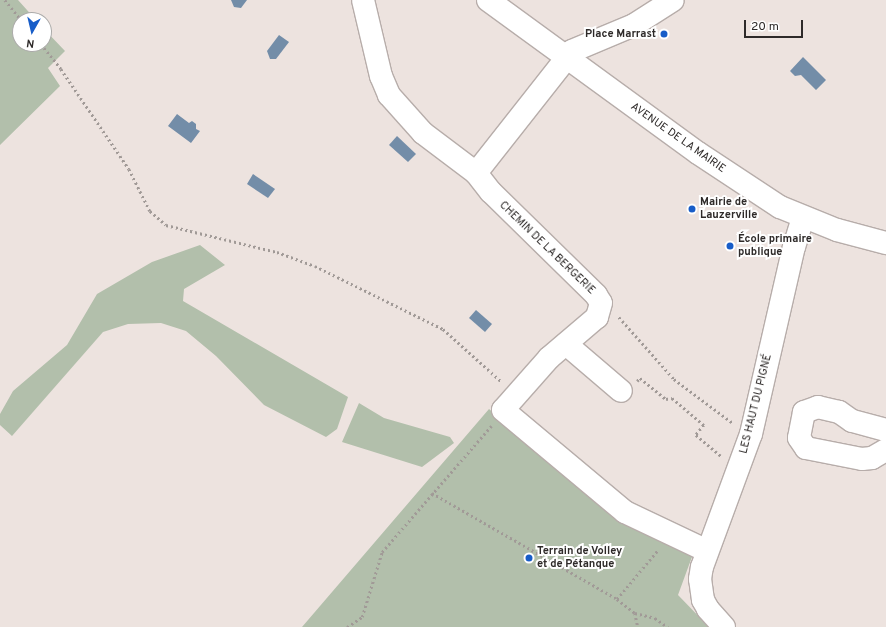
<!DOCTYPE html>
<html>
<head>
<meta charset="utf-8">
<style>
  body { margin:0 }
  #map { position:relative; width:886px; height:627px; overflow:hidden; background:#ede3df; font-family:Overpass,sans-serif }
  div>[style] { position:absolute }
  .green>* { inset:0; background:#b2bfab }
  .water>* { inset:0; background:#738da8 }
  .path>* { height:2.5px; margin-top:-1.25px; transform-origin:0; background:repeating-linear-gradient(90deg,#a19a97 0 2px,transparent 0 5px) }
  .roads { filter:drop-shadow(1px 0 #b7adaa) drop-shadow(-1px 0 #b7adaa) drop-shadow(0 1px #b7adaa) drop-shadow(0 -1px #b7adaa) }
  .minor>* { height:22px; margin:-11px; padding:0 11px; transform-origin:11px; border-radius:11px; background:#fff }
  .dots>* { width:11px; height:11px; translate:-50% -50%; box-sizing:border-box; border:2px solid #fff; border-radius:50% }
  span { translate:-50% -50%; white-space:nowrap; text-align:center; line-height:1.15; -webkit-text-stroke:4px #fff; paint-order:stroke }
  .poi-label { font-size:11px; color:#2e2a29; font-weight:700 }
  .right { translate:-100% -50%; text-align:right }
  .left { translate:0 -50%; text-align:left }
  .street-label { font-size:11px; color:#2e2a29 }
  .north { position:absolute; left:12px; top:12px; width:40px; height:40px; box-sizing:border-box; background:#fff; border:1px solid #abaaa9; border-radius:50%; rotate:188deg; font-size:11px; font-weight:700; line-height:16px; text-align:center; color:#2e2a29 }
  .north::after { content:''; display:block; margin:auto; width:14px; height:18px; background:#185dc8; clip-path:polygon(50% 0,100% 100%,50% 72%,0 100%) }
  .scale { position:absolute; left:744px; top:20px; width:59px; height:18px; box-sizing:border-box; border:2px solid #2e2a29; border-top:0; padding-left:5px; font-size:12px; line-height:14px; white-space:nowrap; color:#2e2a29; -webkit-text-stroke:3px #fff; paint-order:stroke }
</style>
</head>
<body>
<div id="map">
  <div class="green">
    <i style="clip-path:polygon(0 0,18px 0,36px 20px,20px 20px,20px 44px,44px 44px,44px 29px,65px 51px,48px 68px,60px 86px,0 145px)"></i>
    <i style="clip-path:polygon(200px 245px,225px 265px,184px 289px,183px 301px,348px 397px,337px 429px,326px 437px,264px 405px,216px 356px,186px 331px,161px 323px,128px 324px,103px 332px,12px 436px,0 425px,0 414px,13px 391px,67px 345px,97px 294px,152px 262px)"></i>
    <i style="clip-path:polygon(359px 403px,384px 418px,450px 437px,454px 443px,422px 467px,342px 442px)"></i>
    <i style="clip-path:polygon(489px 409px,614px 516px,693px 554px,678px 595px,709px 627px,302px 627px)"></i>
  </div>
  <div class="water">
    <i style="clip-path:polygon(231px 0,247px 0,241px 8px,234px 7px)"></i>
    <i style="clip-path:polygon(279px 35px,289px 42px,276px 59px,270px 59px,267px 51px)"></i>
    <i style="clip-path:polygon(803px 57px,826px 80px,816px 90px,801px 75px,795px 76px,790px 71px)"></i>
    <i style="clip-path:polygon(177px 114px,189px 123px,192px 121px,196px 124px,196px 129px,200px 131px,191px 143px,168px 126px)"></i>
    <i style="clip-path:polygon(397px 136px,416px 154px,408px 162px,389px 145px)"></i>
    <i style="clip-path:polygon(253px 174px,275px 189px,268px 198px,247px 184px)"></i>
    <i style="clip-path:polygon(476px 310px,492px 324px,485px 332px,469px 318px)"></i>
  </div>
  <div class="path">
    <i style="left:5px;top:0;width:26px;rotate:51deg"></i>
    <i style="left:41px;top:44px;width:32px;rotate:51deg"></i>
    <i style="left:61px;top:69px;width:121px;rotate:55.8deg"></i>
    <i style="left:129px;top:169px;width:47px;rotate:63.4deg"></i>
    <i style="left:150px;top:211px;width:21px;rotate:41deg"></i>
    <i style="left:166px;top:225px;width:114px;rotate:13.7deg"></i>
    <i style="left:277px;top:252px;width:40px;rotate:20.2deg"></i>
    <i style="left:315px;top:266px;width:143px;rotate:26.2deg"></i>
    <i style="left:443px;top:329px;width:78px;rotate:41.9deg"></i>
    <i style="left:619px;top:317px;width:83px;rotate:48.4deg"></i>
    <i style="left:674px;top:379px;width:74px;rotate:36.7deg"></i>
    <i style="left:637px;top:381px;width:4px;rotate:-45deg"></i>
    <i style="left:640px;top:378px;width:33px;rotate:39deg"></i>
    <i style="left:666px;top:399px;width:6px;rotate:-9deg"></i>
    <i style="left:672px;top:398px;width:42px;rotate:40.2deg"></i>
    <i style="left:704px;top:425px;width:13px;rotate:129deg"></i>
    <i style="left:696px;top:435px;width:33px;rotate:40deg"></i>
    <i style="left:432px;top:493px;width:213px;rotate:29.8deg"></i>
    <i style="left:617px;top:599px;width:23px;rotate:38deg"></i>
    <i style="left:635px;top:613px;width:21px;rotate:14deg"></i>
    <i style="left:655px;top:618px;width:16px;rotate:35deg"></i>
    <i style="left:617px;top:599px;width:64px;rotate:-50.1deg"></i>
    <i style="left:635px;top:613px;width:14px;rotate:78deg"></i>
    <i style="left:347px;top:627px;width:18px;rotate:-34deg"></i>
    <i style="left:362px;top:617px;width:68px;rotate:-72.9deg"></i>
    <i style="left:382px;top:552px;width:167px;rotate:-49.1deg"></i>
  </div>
  <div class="roads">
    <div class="minor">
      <i style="left:363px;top:0;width:78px;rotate:76.7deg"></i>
      <i style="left:381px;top:76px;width:21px;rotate:67deg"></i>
      <i style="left:389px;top:95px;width:51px;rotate:48.2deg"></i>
      <i style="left:423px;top:133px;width:66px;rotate:37deg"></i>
      <i style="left:476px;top:173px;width:24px;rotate:52deg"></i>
      <i style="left:491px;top:192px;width:147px;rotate:44.4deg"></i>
      <i style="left:596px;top:295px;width:9px;rotate:58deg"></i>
      <i style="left:601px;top:303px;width:15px;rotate:106deg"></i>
      <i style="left:597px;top:317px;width:63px;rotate:139.5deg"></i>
      <i style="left:549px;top:358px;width:69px;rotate:131.5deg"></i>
      <i style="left:503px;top:410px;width:159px;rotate:39.9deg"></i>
      <i style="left:625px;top:512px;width:91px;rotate:25.4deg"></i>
      <i style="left:488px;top:0;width:260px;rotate:36.1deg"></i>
      <i style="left:698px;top:153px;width:98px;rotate:33.4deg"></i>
      <i style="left:780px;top:207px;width:61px;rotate:22deg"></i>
      <i style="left:837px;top:230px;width:51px;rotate:14.9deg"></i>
      <i style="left:476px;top:173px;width:155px;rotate:-51.8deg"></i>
      <i style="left:572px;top:51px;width:67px;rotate:-22.8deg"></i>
      <i style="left:634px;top:25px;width:46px;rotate:-32.7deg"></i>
      <i style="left:566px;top:344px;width:72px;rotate:40.5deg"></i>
      <i style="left:886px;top:430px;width:35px;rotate:-165deg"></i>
      <i style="left:852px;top:421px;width:16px;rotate:-145deg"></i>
      <i style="left:839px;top:412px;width:22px;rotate:-167deg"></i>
      <i style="left:818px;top:407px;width:15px;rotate:160deg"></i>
      <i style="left:804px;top:412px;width:26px;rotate:101deg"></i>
      <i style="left:799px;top:438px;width:12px;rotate:55deg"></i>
      <i style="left:806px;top:448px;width:57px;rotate:11.1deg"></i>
      <i style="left:862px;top:459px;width:10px;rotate:-6deg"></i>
      <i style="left:872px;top:458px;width:16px;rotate:-30deg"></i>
      <i style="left:724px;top:627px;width:24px;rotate:-132deg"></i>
      <i style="left:708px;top:609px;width:10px;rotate:-119deg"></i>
      <i style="left:703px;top:600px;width:21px;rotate:-98deg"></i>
      <i style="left:700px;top:579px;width:12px;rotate:-81deg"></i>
      <i style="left:702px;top:567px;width:142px;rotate:-69.8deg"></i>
      <i style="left:751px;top:434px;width:192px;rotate:-77.1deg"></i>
      <i style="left:794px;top:247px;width:30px;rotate:-73deg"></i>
    </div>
  </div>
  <div class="dots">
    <i style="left:664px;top:34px;background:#185dc8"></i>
    <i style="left:692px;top:209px;background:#185dc8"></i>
    <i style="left:730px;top:246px;background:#185dc8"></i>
    <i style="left:529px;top:558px;background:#185dc8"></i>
  </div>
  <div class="poi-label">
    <span class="right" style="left:656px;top:34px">Place Marrast</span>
    <span class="left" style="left:700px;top:209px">Mairie de<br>Lauzerville</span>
    <span class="left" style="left:738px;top:246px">École primaire<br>publique</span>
    <span class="left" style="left:537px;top:558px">Terrain de Volley<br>et de Pétanque</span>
  </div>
  <div class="street-label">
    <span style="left:678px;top:138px;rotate:35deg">AVENUE DE LA MAIRIE</span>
    <span style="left:547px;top:248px;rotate:44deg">CHEMIN DE LA BERGERIE</span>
    <span style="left:756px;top:404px;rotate:-76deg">LES HAUT DU PIGNÉ</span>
  </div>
  <div class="north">N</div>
  <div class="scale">20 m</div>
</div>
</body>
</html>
